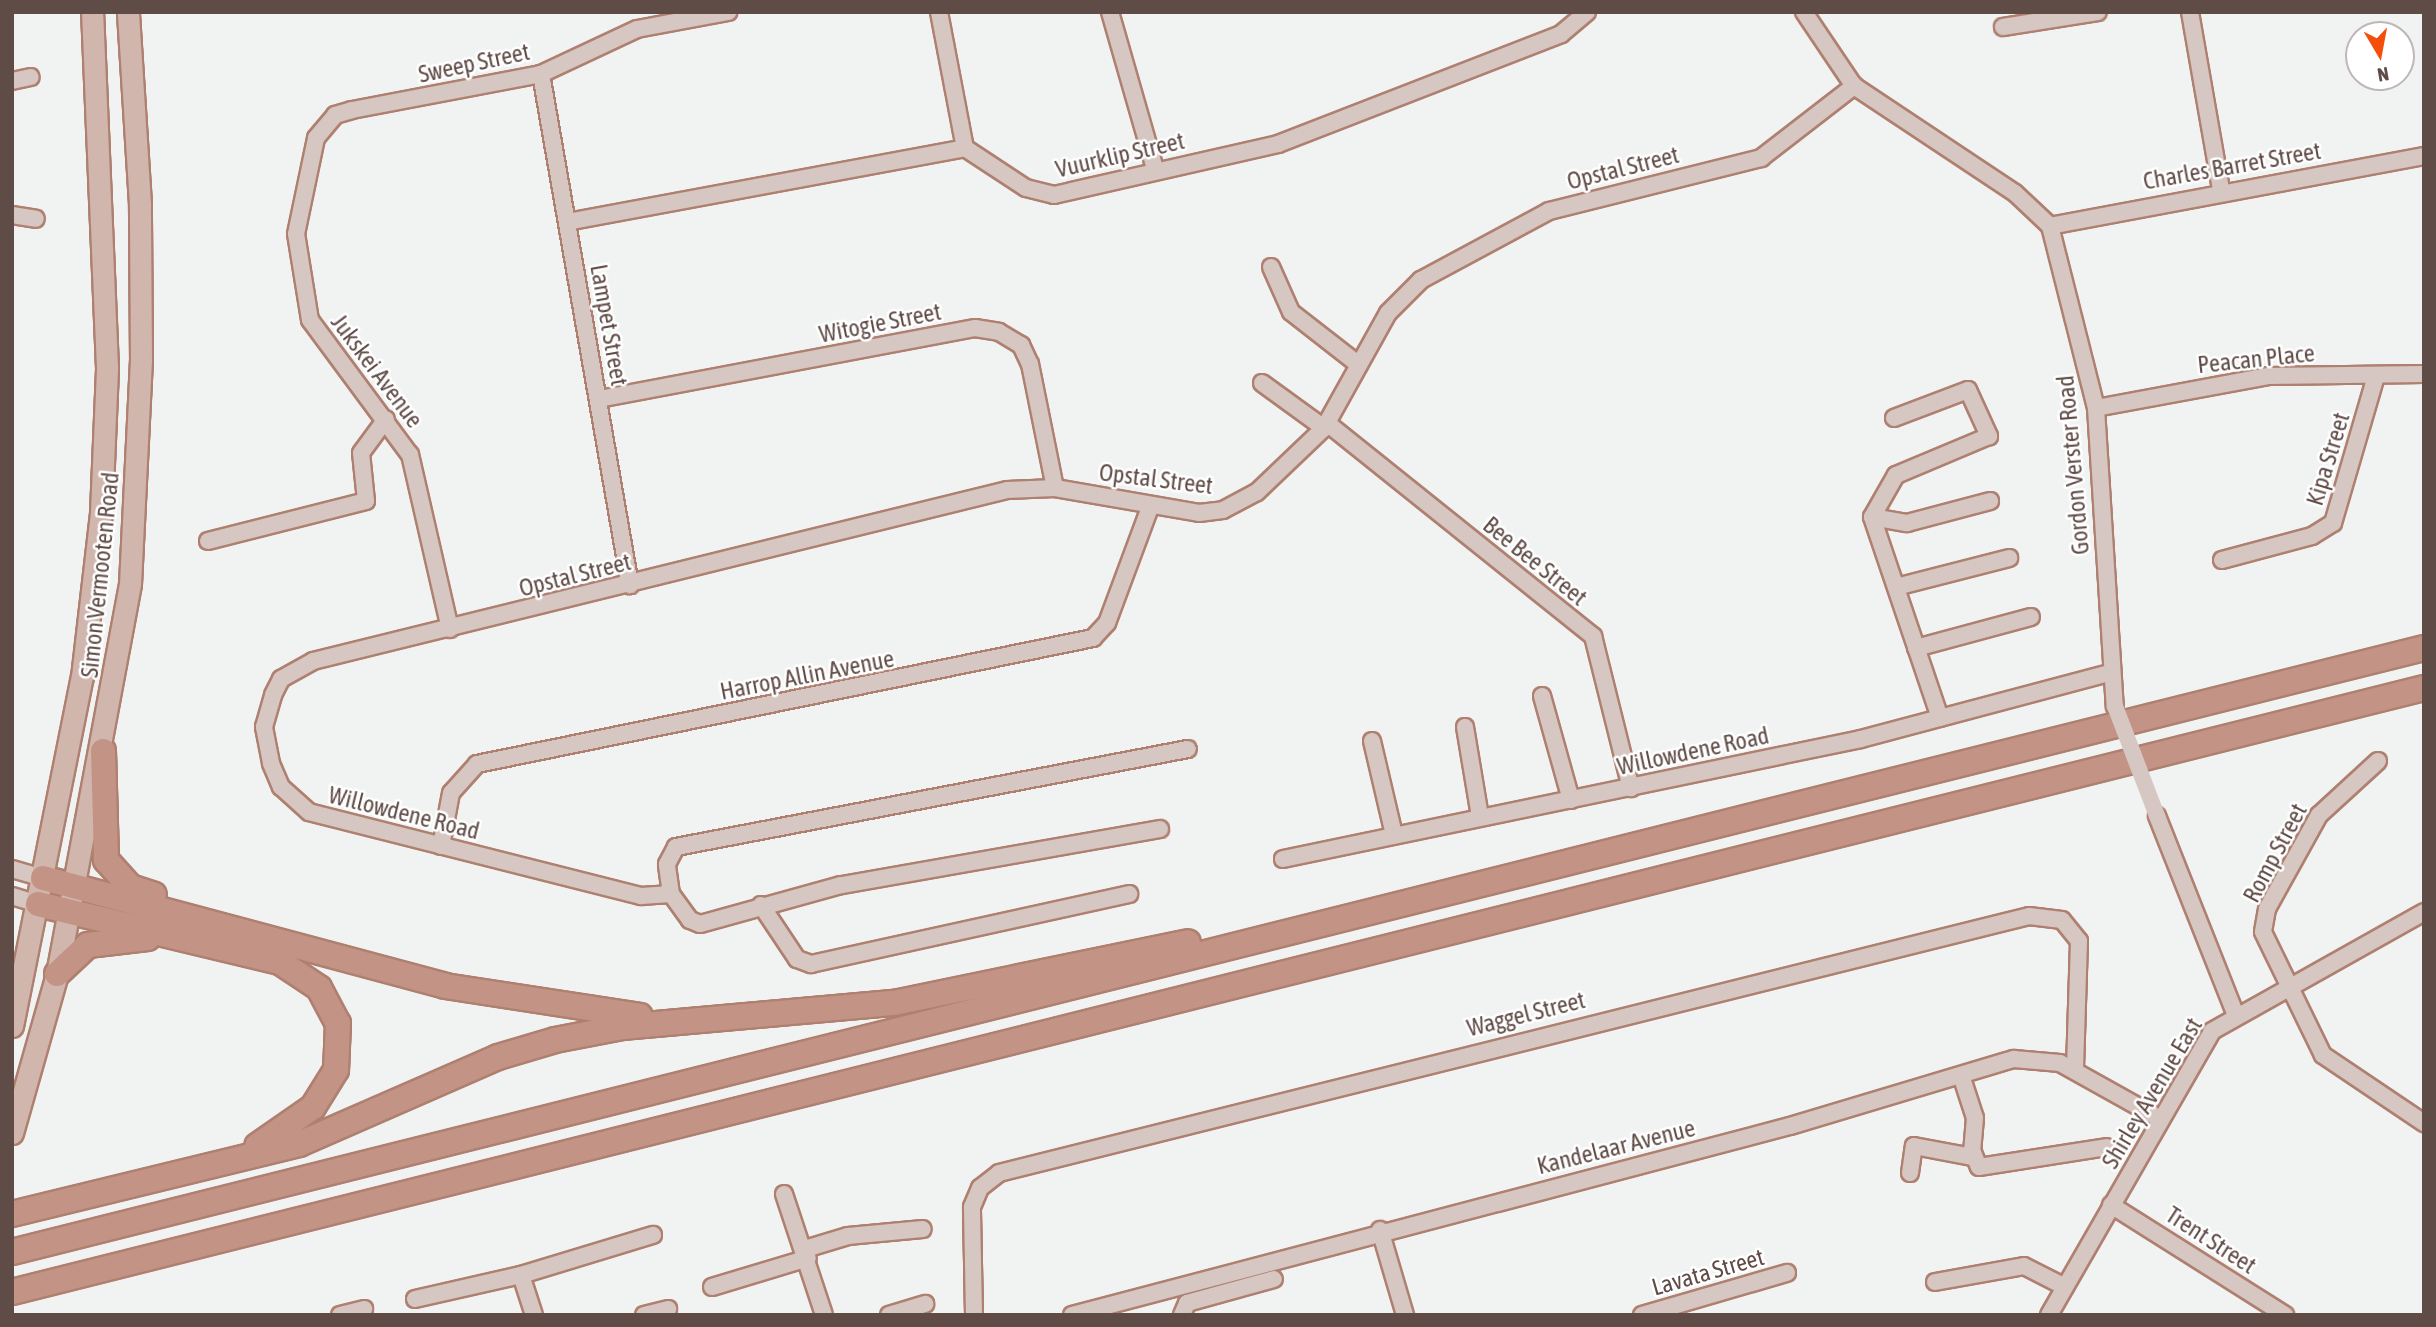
<!DOCTYPE html>
<html>
<head>
<meta charset="utf-8">
<style>
  body { margin:0 }
  #map { position:relative; width:2436px; height:1327px; overflow:hidden; background:#f1f3f3; font-family:"Asap Condensed",sans-serif }
  div>[style] { position:absolute }
  .roads { filter:drop-shadow(2px 0 #af8070) drop-shadow(-2px 0 #af8070) drop-shadow(0 2px #af8070) drop-shadow(0 -2px #af8070) }
  .minor>* { height:16px; margin:-8px; padding:0 8px; transform-origin:8px; border-radius:8px; background:#d6c7c3 }
  .major>* { height:21px; margin:-10.5px; padding:0 10.5px; transform-origin:10.5px; border-radius:10.5px; background:#d1b6ae }
  .highway>* { height:24px; margin:-12px; padding:0 12px; transform-origin:12px; border-radius:12px; background:#c39485 }
  .minor-bridge>* { height:16px; margin:-8px; padding:0 8px; transform-origin:8px; border-radius:8px; background:#d6c7c3 }
  span { translate:-50% -50%; white-space:nowrap; text-align:center; line-height:1.15; -webkit-text-stroke:5px #fff; paint-order:stroke }
  .street-label { font-size:24px; color:#604c47 }
  .frame { position:absolute; inset:0; border:14px solid #604c47; pointer-events:none }
  .north { position:absolute; left:2345px; top:21px; width:70px; height:70px; box-sizing:border-box; background:#fff; border:2px solid #bfb7b5; border-radius:50%; rotate:170deg; font-size:19px; font-weight:700; line-height:28px; text-align:center; color:#604c47 }
  .north::after { content:''; display:block; margin:auto; width:24px; height:32px; background:#f44f0a; clip-path:polygon(50% 0,100% 100%,50% 72%,0 100%) }
</style>
</head>
<body>
<div id="map">
  <div class="roads">
    <div class="minor">
      <i style="left:939px;top:12px;width:138px;rotate:79.2deg"></i>
      <i style="left:1110px;top:12px;width:163px;rotate:74deg"></i>
      <i style="left:1804px;top:12px;width:89px;rotate:56deg"></i>
      <i style="left:1854px;top:86px;width:193px;rotate:33.6deg"></i>
      <i style="left:2015px;top:193px;width:48px;rotate:43.3deg"></i>
      <i style="left:2050px;top:226px;width:188px;rotate:75.8deg"></i>
      <i style="left:2096px;top:408px;width:299px;rotate:86.4deg"></i>
      <i style="left:2190px;top:12px;width:181px;rotate:80.1deg"></i>
      <i style="left:2003px;top:27px;width:96px;rotate:-9deg"></i>
      <i style="left:541px;top:74px;width:519px;rotate:80.12deg"></i>
      <i style="left:12px;top:81px;width:19px;rotate:-12deg"></i>
      <i style="left:12px;top:215px;width:24px;rotate:9deg"></i>
      <i style="left:567px;top:222px;width:405px;rotate:-10.5deg"></i>
      <i style="left:965px;top:148px;width:73px;rotate:33.3deg"></i>
      <i style="left:1026px;top:188px;width:29px;rotate:14deg"></i>
      <i style="left:1054px;top:195px;width:230px;rotate:-12.8deg"></i>
      <i style="left:1278px;top:144px;width:304px;rotate:-21.2deg"></i>
      <i style="left:1561px;top:34px;width:34px;rotate:-40deg"></i>
      <i style="left:2050px;top:226px;width:380px;rotate:-10.6deg"></i>
      <i style="left:1271px;top:267px;width:49px;rotate:66deg"></i>
      <i style="left:1291px;top:312px;width:86px;rotate:37.9deg"></i>
      <i style="left:1262px;top:383px;width:77px;rotate:36deg"></i>
      <i style="left:599px;top:399px;width:383px;rotate:-10.7deg"></i>
      <i style="left:975px;top:328px;width:24px;rotate:9deg"></i>
      <i style="left:999px;top:332px;width:26px;rotate:31deg"></i>
      <i style="left:1021px;top:345px;width:21px;rotate:65deg"></i>
      <i style="left:1030px;top:364px;width:126px;rotate:78.6deg"></i>
      <i style="left:2096px;top:408px;width:175px;rotate:-10.5deg"></i>
      <i style="left:2268px;top:376px;width:156px;rotate:-0.7deg"></i>
      <i style="left:1894px;top:418px;width:79px;rotate:-20.7deg"></i>
      <i style="left:1968px;top:390px;width:51px;rotate:65.5deg"></i>
      <i style="left:1989px;top:436px;width:101px;rotate:157.2deg"></i>
      <i style="left:1896px;top:475px;width:48px;rotate:119.7deg"></i>
      <i style="left:1872px;top:517px;width:212px;rotate:71.3deg"></i>
      <i style="left:1327px;top:423px;width:341px;rotate:38.7deg"></i>
      <i style="left:1593px;top:636px;width:157px;rotate:76deg"></i>
      <i style="left:1872px;top:517px;width:36px;rotate:10deg"></i>
      <i style="left:1907px;top:523px;width:86px;rotate:-14.8deg"></i>
      <i style="left:208px;top:541px;width:163px;rotate:-14.2deg"></i>
      <i style="left:366px;top:501px;width:48px;rotate:-95.9deg"></i>
      <i style="left:361px;top:453px;width:42px;rotate:-53.7deg"></i>
      <i style="left:2222px;top:560px;width:93px;rotate:-14.9deg"></i>
      <i style="left:2312px;top:536px;width:25px;rotate:-32deg"></i>
      <i style="left:2333px;top:523px;width:153px;rotate:-73.7deg"></i>
      <i style="left:1896px;top:587px;width:117px;rotate:-14.4deg"></i>
      <i style="left:450px;top:629px;width:179px;rotate:-102.9deg"></i>
      <i style="left:410px;top:455px;width:168px;rotate:-126.5deg"></i>
      <i style="left:310px;top:320px;width:87px;rotate:-99.2deg"></i>
      <i style="left:296px;top:234px;width:98px;rotate:-78.2deg"></i>
      <i style="left:316px;top:138px;width:30px;rotate:-50deg"></i>
      <i style="left:335px;top:115px;width:18px;rotate:-16deg"></i>
      <i style="left:352px;top:110px;width:192px;rotate:-10.8deg"></i>
      <i style="left:541px;top:74px;width:106px;rotate:-25.1deg"></i>
      <i style="left:637px;top:29px;width:93px;rotate:-10.6deg"></i>
      <i style="left:1916px;top:648px;width:119px;rotate:-15.1deg"></i>
      <i style="left:1542px;top:696px;width:108px;rotate:74.4deg"></i>
      <i style="left:1465px;top:727px;width:91px;rotate:80.5deg"></i>
      <i style="left:1372px;top:741px;width:97px;rotate:76.8deg"></i>
      <i style="left:2378px;top:761px;width:80px;rotate:137.5deg"></i>
      <i style="left:2319px;top:815px;width:107px;rotate:119deg"></i>
      <i style="left:2267px;top:909px;width:23px;rotate:100deg"></i>
      <i style="left:2263px;top:932px;width:137px;rotate:64deg"></i>
      <i style="left:2323px;top:1055px;width:122px;rotate:34deg"></i>
      <i style="left:2157px;top:816px;width:212px;rotate:68.4deg"></i>
      <i style="left:1160px;top:829px;width:324px;rotate:170deg"></i>
      <i style="left:841px;top:885px;width:146px;rotate:164.5deg"></i>
      <i style="left:700px;top:924px;width:11px;rotate:-158deg"></i>
      <i style="left:690px;top:920px;width:32px;rotate:-126deg"></i>
      <i style="left:671px;top:894px;width:30px;rotate:-98deg"></i>
      <i style="left:667px;top:864px;width:19px;rotate:-62deg"></i>
      <i style="left:676px;top:847px;width:521px;rotate:-10.84deg"></i>
      <i style="left:441px;top:846px;width:54px;rotate:-79.3deg"></i>
      <i style="left:451px;top:793px;width:39px;rotate:-48deg"></i>
      <i style="left:477px;top:764px;width:629px;rotate:-11.56deg"></i>
      <i style="left:1093px;top:638px;width:21px;rotate:-47deg"></i>
      <i style="left:1107px;top:623px;width:126px;rotate:-69.6deg"></i>
      <i style="left:1283px;top:859px;width:590px;rotate:-11.73deg"></i>
      <i style="left:1861px;top:739px;width:257px;rotate:-14.9deg"></i>
      <i style="left:12px;top:869px;width:32px;rotate:16deg"></i>
      <i style="left:671px;top:894px;width:30px;rotate:176deg"></i>
      <i style="left:641px;top:896px;width:342px;rotate:-165.8deg"></i>
      <i style="left:309px;top:812px;width:38px;rotate:-138deg"></i>
      <i style="left:281px;top:787px;width:26px;rotate:-113deg"></i>
      <i style="left:271px;top:763px;width:37px;rotate:-101deg"></i>
      <i style="left:264px;top:727px;width:33px;rotate:-74deg"></i>
      <i style="left:273px;top:695px;width:18px;rotate:-63deg"></i>
      <i style="left:281px;top:679px;width:37px;rotate:-29deg"></i>
      <i style="left:313px;top:661px;width:715px;rotate:-13.84deg"></i>
      <i style="left:1007px;top:490px;width:48px;rotate:-2.4deg"></i>
      <i style="left:1055px;top:488px;width:146px;rotate:9.8deg"></i>
      <i style="left:1199px;top:513px;width:24px;rotate:-7deg"></i>
      <i style="left:1223px;top:510px;width:38px;rotate:-28deg"></i>
      <i style="left:1257px;top:492px;width:93px;rotate:-43.7deg"></i>
      <i style="left:1324px;top:428px;width:132px;rotate:-60.9deg"></i>
      <i style="left:1388px;top:313px;width:47px;rotate:-45deg"></i>
      <i style="left:1421px;top:280px;width:145px;rotate:-28.3deg"></i>
      <i style="left:1549px;top:211px;width:219px;rotate:-14deg"></i>
      <i style="left:1761px;top:158px;width:118px;rotate:-37.7deg"></i>
      <i style="left:12px;top:896px;width:27px;rotate:17deg"></i>
      <i style="left:761px;top:905px;width:65px;rotate:56.3deg"></i>
      <i style="left:797px;top:959px;width:15px;rotate:20deg"></i>
      <i style="left:811px;top:964px;width:326px;rotate:-12.4deg"></i>
      <i style="left:1961px;top:1075px;width:45px;rotate:72deg"></i>
      <i style="left:1975px;top:1118px;width:32px;rotate:95deg"></i>
      <i style="left:1972px;top:1150px;width:18px;rotate:68deg"></i>
      <i style="left:1979px;top:1167px;width:129px;rotate:-8.9deg"></i>
      <i style="left:1910px;top:1173px;width:27px;rotate:-82deg"></i>
      <i style="left:1914px;top:1146px;width:60px;rotate:10.6deg"></i>
      <i style="left:784px;top:1194px;width:127px;rotate:71.7deg"></i>
      <i style="left:2111px;top:1205px;width:206px;rotate:32.3deg"></i>
      <i style="left:1380px;top:1230px;width:89px;rotate:73.6deg"></i>
      <i style="left:805px;top:1249px;width:45px;rotate:-16.8deg"></i>
      <i style="left:848px;top:1236px;width:75px;rotate:-5.3deg"></i>
      <i style="left:521px;top:1275px;width:138px;rotate:-16.9deg"></i>
      <i style="left:1935px;top:1282px;width:90px;rotate:-10.2deg"></i>
      <i style="left:2024px;top:1266px;width:46px;rotate:27.1deg"></i>
      <i style="left:712px;top:1287px;width:100px;rotate:-16.8deg"></i>
      <i style="left:415px;top:1299px;width:109px;rotate:-12.8deg"></i>
      <i style="left:521px;top:1275px;width:42px;rotate:72deg"></i>
      <i style="left:340px;top:1315px;width:25px;rotate:-14deg"></i>
      <i style="left:644px;top:1315px;width:25px;rotate:-14deg"></i>
      <i style="left:889px;top:1315px;width:38px;rotate:-17deg"></i>
      <i style="left:974px;top:1315px;width:108px;rotate:-91.1deg"></i>
      <i style="left:972px;top:1207px;width:21px;rotate:-67deg"></i>
      <i style="left:980px;top:1188px;width:24px;rotate:-38deg"></i>
      <i style="left:999px;top:1173px;width:1062px;rotate:-14.01deg"></i>
      <i style="left:2029px;top:916px;width:33px;rotate:7deg"></i>
      <i style="left:2062px;top:920px;width:27px;rotate:51deg"></i>
      <i style="left:2079px;top:941px;width:129px;rotate:91.8deg"></i>
      <i style="left:1072px;top:1315px;width:742px;rotate:-14.75deg"></i>
      <i style="left:1790px;top:1126px;width:234px;rotate:-16.7deg"></i>
      <i style="left:2014px;top:1059px;width:46px;rotate:5deg"></i>
      <i style="left:2060px;top:1063px;width:115px;rotate:29.2deg"></i>
      <i style="left:1182px;top:1315px;width:13px;rotate:-67deg"></i>
      <i style="left:1187px;top:1303px;width:90px;rotate:-15.4deg"></i>
      <i style="left:1642px;top:1315px;width:151px;rotate:-16.2deg"></i>
      <i style="left:2049px;top:1315px;width:327px;rotate:-60.1deg"></i>
      <i style="left:2212px;top:1031px;width:243px;rotate:-29.3deg"></i>
    </div>
    <div class="major">
      <i style="left:12px;top:1026px;width:356px;rotate:-78.7deg"></i>
      <i style="left:82px;top:677px;width:166px;rotate:-83.4deg"></i>
      <i style="left:101px;top:512px;width:144px;rotate:-87.6deg"></i>
      <i style="left:107px;top:368px;width:356px;rotate:-92.4deg"></i>
      <i style="left:12px;top:1133px;width:165px;rotate:-74.2deg"></i>
      <i style="left:57px;top:974px;width:397px;rotate:-79.4deg"></i>
      <i style="left:130px;top:584px;width:224px;rotate:-87.2deg"></i>
      <i style="left:141px;top:360px;width:156px;rotate:-90.4deg"></i>
      <i style="left:140px;top:204px;width:192px;rotate:-93.6deg"></i>
    </div>
    <div class="highway">
      <i style="left:103px;top:751px;width:109px;rotate:88.4deg"></i>
      <i style="left:106px;top:860px;width:36px;rotate:48deg"></i>
      <i style="left:130px;top:887px;width:25px;rotate:18deg"></i>
      <i style="left:43px;top:878px;width:416px;rotate:15deg"></i>
      <i style="left:445px;top:986px;width:197px;rotate:8.7deg"></i>
      <i style="left:38px;top:904px;width:249px;rotate:13.5deg"></i>
      <i style="left:280px;top:962px;width:47px;rotate:33.7deg"></i>
      <i style="left:319px;top:988px;width:40px;rotate:62deg"></i>
      <i style="left:338px;top:1023px;width:47px;rotate:92.4deg"></i>
      <i style="left:336px;top:1070px;width:44px;rotate:121.9deg"></i>
      <i style="left:313px;top:1107px;width:68px;rotate:145.1deg"></i>
      <i style="left:57px;top:974px;width:42px;rotate:-43.1deg"></i>
      <i style="left:88px;top:945px;width:60px;rotate:-6.7deg"></i>
      <i style="left:12px;top:1214px;width:295px;rotate:-13.7deg"></i>
      <i style="left:299px;top:1144px;width:217px;rotate:-23.6deg"></i>
      <i style="left:498px;top:1057px;width:59px;rotate:-16.6deg"></i>
      <i style="left:555px;top:1040px;width:69px;rotate:-10.8deg"></i>
      <i style="left:623px;top:1027px;width:272px;rotate:-5.1deg"></i>
      <i style="left:894px;top:1003px;width:300px;rotate:-11.7deg"></i>
      <i style="left:12px;top:1252px;width:2486px;rotate:-14.06deg"></i>
      <i style="left:12px;top:1292px;width:2486px;rotate:-14.06deg"></i>
    </div>
  </div>
  <div class="minor-bridge">
    <i style="left:2115px;top:706px;width:118px;rotate:69.1deg"></i>
  </div>
  <div class="street-label">
    <span style="left:474px;top:63px;rotate:-12deg">Sweep Street</span>
    <span style="left:1120px;top:155px;rotate:-13deg">Vuurklip Street</span>
    <span style="left:2232px;top:166px;rotate:-10deg">Charles Barret Street</span>
    <span style="left:1623px;top:168px;rotate:-14deg">Opstal Street</span>
    <span style="left:880px;top:323px;rotate:-11deg">Witogie Street</span>
    <span style="left:609px;top:325px;rotate:80deg">Lampet Street</span>
    <span style="left:2256px;top:359px;rotate:-6deg">Peacan Place</span>
    <span style="left:377px;top:371px;rotate:53deg">Jukskei Avenue</span>
    <span style="left:2328px;top:459px;rotate:-73deg">Kipa Street</span>
    <span style="left:2073px;top:465px;rotate:-95deg">Gordon Verster Road</span>
    <span style="left:1156px;top:479px;rotate:7deg">Opstal Street</span>
    <span style="left:1535px;top:561px;rotate:39deg">Bee Bee Street</span>
    <span style="left:100px;top:575px;rotate:-84deg">Simon Vermooten Road</span>
    <span style="left:575px;top:575px;rotate:-14deg">Opstal Street</span>
    <span style="left:807px;top:675px;rotate:-11deg">Harrop Allin Avenue</span>
    <span style="left:1693px;top:751px;rotate:-12deg">Willowdene Road</span>
    <span style="left:404px;top:813px;rotate:14deg">Willowdene Road</span>
    <span style="left:2275px;top:853px;rotate:-62deg">Romp Street</span>
    <span style="left:1526px;top:1014px;rotate:-14deg">Waggel Street</span>
    <span style="left:2152px;top:1093px;rotate:-59deg">Shirley Avenue East</span>
    <span style="left:1616px;top:1147px;rotate:-14deg">Kandelaar Avenue</span>
    <span style="left:2211px;top:1240px;rotate:33deg">Trent Street</span>
    <span style="left:1708px;top:1272px;rotate:-16deg">Lavata Street</span>
  </div>
  <div class="frame"></div>
  <div class="north">N</div>
</div>
</body>
</html>
